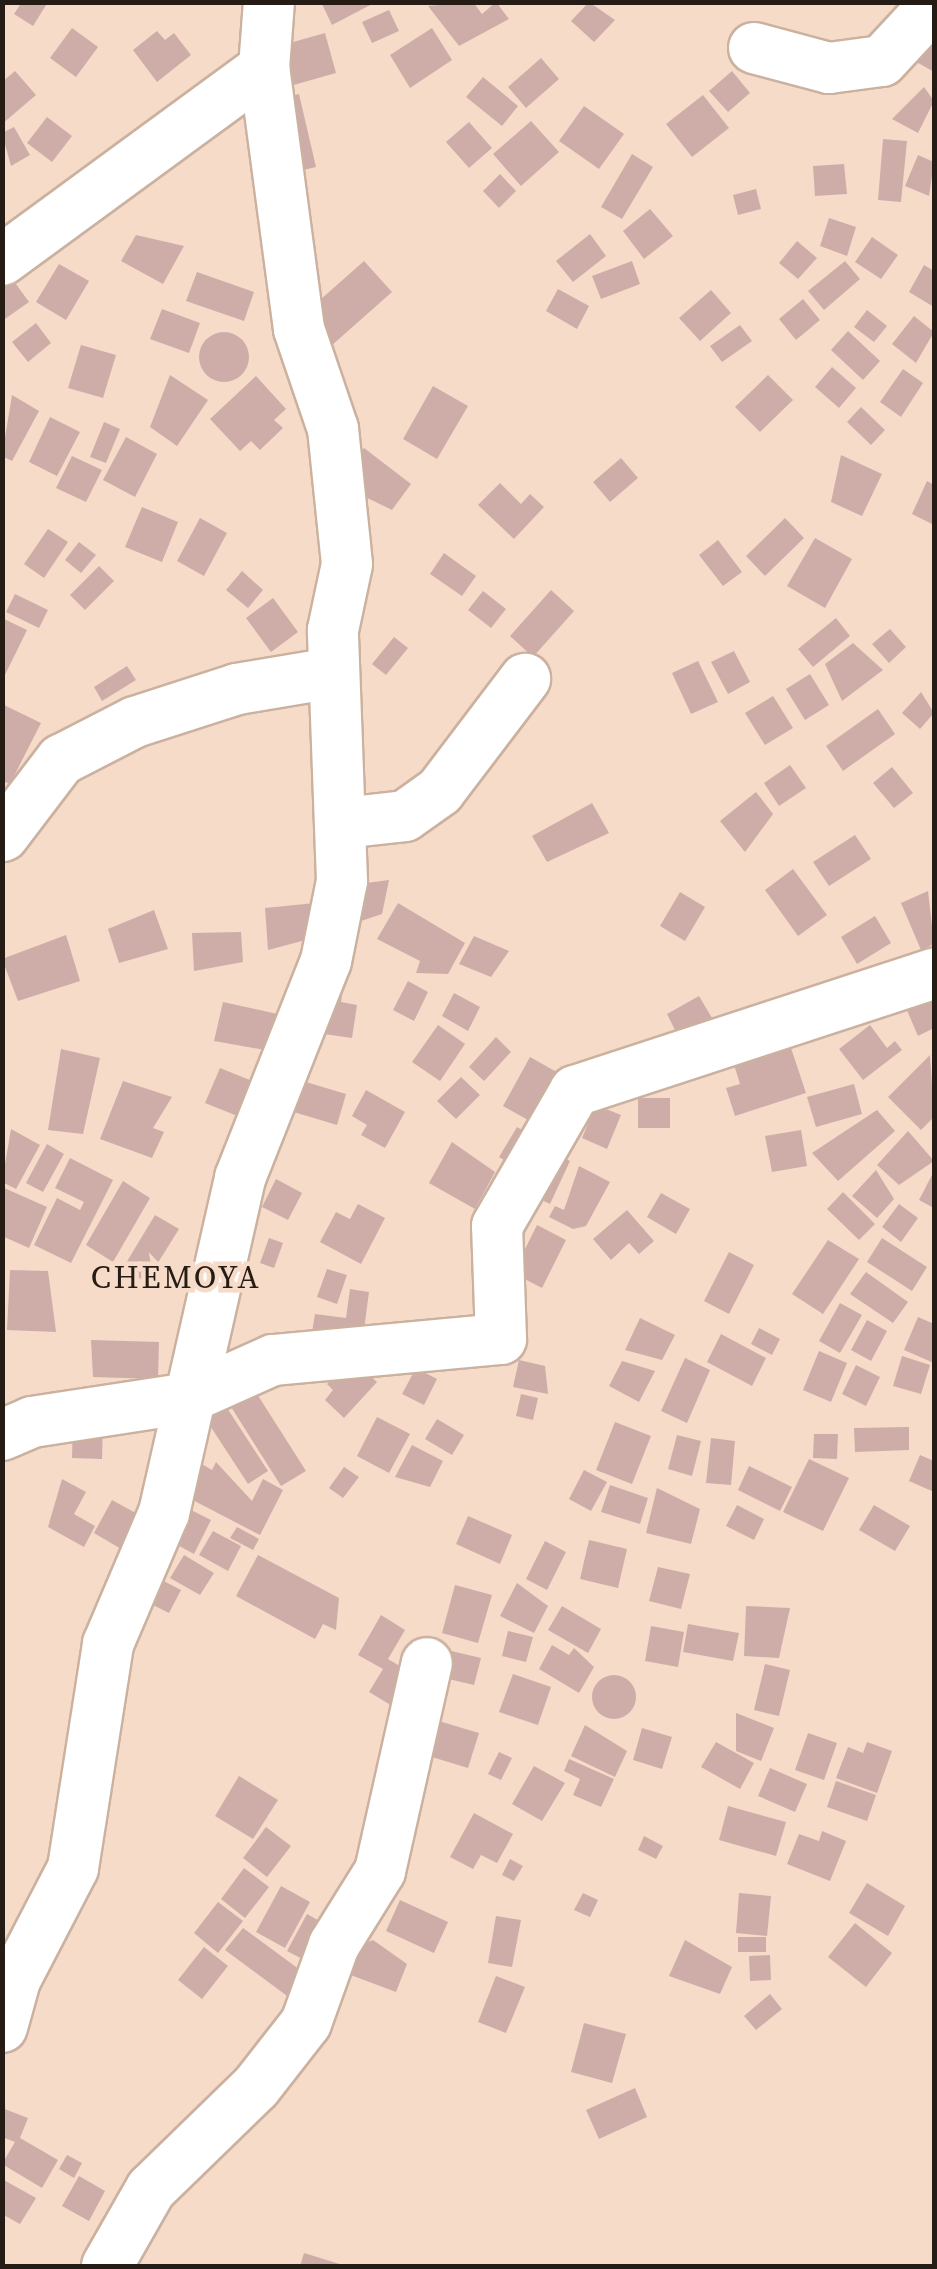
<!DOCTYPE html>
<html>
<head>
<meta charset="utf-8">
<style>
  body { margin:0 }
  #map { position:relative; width:937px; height:2269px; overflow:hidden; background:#f6dbc9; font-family:"Source Serif 4",serif }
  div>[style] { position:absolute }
  .building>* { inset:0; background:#ceada9 }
  .round { border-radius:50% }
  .roads { filter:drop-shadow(2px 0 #cbb19f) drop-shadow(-2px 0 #cbb19f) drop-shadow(0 2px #cbb19f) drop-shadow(0 -2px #cbb19f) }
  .minor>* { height:50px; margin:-25px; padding:0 25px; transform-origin:25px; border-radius:25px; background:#fff }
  span { translate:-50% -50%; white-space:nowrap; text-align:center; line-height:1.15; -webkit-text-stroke:9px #f6dbc9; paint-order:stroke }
  .quarter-label { font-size:32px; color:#261c16; letter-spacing:2.5px }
  .frame { position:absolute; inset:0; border:5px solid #261c16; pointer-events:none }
</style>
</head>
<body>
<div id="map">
  <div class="building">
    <i style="clip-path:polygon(22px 2px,48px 2px,33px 26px,14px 14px)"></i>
    <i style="clip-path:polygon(321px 2px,376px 2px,332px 25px)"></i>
    <i style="clip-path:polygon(473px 2px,482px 14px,496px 2px,509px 19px,459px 46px,428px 6px)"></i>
    <i style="clip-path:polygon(589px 2px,615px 20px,594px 42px,571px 21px)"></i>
    <i style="clip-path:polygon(389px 10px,399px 31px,372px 43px,362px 22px)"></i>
    <i style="clip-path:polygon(72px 28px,98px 47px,76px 77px,50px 58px)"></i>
    <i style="clip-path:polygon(432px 28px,452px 60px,410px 88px,390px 55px)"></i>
    <i style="clip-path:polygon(157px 31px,165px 40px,174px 33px,191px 55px,157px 82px,133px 50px)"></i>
    <i style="clip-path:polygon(325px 33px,336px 73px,290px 86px,279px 46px)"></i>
    <i style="clip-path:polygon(926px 37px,934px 42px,934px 72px,913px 60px)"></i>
    <i style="clip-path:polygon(541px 58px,559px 79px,526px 108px,508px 87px)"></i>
    <i style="clip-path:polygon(15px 71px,36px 95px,2px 124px,2px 82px)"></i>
    <i style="clip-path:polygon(732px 71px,750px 93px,728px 112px,709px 91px)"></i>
    <i style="clip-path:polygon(483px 77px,518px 106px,502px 126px,466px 97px)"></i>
    <i style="clip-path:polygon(924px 87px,934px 101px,918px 133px,892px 119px)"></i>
    <i style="clip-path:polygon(299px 94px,316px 167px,287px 174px,272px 100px)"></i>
    <i style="clip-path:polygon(703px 95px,729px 128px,692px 157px,666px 124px)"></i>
    <i style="clip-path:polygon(584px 106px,624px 134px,599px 169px,559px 141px)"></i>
    <i style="clip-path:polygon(47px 117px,72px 136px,52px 162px,27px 143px)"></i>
    <i style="clip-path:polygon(531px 121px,559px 152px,521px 186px,493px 154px)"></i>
    <i style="clip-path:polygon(469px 122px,492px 148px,469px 168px,446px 142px)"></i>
    <i style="clip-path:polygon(14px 127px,30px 155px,11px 166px,2px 133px)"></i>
    <i style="clip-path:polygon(883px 139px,907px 141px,901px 202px,878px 200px)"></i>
    <i style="clip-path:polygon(632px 154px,653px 167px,622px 219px,601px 207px)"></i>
    <i style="clip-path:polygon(918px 155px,934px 162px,929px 196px,905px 186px)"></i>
    <i style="clip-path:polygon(844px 164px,847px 194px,815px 196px,813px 166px)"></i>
    <i style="clip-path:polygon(500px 174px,516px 191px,499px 208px,483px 191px)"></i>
    <i style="clip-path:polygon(756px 189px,761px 209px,738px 215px,733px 195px)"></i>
    <i style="clip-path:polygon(650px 209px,673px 236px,644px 259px,623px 231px)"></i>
    <i style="clip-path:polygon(829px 218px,856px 227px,847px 256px,820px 246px)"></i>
    <i style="clip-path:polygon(590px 234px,606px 256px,573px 282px,556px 261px)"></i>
    <i style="clip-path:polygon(136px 235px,184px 246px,163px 284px,121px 261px)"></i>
    <i style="clip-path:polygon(872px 237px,898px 255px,881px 279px,855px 262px)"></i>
    <i style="clip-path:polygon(797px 241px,817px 258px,798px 279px,779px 263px)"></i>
    <i style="clip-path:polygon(364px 261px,392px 292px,331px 346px,303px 315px)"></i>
    <i style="clip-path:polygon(632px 261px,640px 284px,601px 299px,592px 276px)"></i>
    <i style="clip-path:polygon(845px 261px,860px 279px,824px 310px,808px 291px)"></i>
    <i style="clip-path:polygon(59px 264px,89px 281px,66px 320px,36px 302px)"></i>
    <i style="clip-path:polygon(924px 265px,934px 271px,934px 307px,909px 292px)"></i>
    <i style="clip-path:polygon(197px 272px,254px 292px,244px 321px,186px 301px)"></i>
    <i style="clip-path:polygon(13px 280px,29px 302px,2px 321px,2px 288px)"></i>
    <i style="clip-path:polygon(558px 289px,589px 306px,577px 329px,546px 311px)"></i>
    <i style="clip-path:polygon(711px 290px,731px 313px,700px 341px,679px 318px)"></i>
    <i style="clip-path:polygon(803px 299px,820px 320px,796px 340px,779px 319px)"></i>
    <i style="clip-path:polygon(162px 309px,200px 323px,189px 353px,150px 339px)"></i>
    <i style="clip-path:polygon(867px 310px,887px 326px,874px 342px,854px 327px)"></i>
    <i style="clip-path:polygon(914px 316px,934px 332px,916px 363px,892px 344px)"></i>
    <i style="clip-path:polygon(36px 323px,51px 343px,28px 362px,12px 342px)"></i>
    <i style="clip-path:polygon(740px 325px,752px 341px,722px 362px,710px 346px)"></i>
    <i style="clip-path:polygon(848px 331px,880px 361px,863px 380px,831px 350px)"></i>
    <i class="round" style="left:199px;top:332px;width:50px;height:50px"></i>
    <i style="clip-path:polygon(81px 345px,116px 355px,103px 398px,68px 388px)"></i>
    <i style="clip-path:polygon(832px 367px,856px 388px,839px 408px,815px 387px)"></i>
    <i style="clip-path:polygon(903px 369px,923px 383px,901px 417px,880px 402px)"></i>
    <i style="clip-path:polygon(170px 375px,208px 400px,177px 446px,150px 427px)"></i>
    <i style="clip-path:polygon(768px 375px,793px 400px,760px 432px,735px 407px)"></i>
    <i style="clip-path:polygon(256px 376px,286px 409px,274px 420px,283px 428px,260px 450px,251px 441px,240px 451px,210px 419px)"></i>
    <i style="clip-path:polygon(433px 386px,468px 406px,437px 459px,403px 439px)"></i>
    <i style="clip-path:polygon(12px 395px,39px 411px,12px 461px,2px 456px)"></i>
    <i style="clip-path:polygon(861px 407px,885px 430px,871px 445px,847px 422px)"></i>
    <i style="clip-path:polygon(50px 417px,80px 432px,57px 476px,29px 462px)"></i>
    <i style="clip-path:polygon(104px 422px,120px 429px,106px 463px,90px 457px)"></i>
    <i style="clip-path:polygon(126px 437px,157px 454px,135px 497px,103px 480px)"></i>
    <i style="clip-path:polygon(364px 448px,411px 484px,392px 510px,351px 490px,347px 471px)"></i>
    <i style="clip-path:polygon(841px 455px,882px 474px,862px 516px,831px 502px)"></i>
    <i style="clip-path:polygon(72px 456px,102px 470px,86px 502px,56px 488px)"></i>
    <i style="clip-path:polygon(621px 458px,638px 478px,610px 502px,593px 482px)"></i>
    <i style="clip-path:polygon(927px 481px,934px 485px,934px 525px,912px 514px)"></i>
    <i style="clip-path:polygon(500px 483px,521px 504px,530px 494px,544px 507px,514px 539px,478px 505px)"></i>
    <i style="clip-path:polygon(142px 507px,178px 522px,162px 562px,125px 547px)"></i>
    <i style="clip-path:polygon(200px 518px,227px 533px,204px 576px,177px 561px)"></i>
    <i style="clip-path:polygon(785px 518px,804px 538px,765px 576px,746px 556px)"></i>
    <i style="clip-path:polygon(48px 529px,68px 542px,44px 578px,24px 564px)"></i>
    <i style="clip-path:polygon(815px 538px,852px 559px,825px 608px,787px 586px)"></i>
    <i style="clip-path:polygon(718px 540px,742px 572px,723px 586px,699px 555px)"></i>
    <i style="clip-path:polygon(79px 542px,96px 555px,81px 573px,65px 560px)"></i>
    <i style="clip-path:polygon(444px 553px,476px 576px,462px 596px,430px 574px)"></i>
    <i style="clip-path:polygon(99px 566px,114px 581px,85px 610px,70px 595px)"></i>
    <i style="clip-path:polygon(242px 571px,263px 590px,248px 608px,226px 590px)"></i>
    <i style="clip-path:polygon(551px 590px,574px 611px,533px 657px,510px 636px)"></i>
    <i style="clip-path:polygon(483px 591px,506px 609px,491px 628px,468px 610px)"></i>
    <i style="clip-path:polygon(15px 594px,48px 610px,39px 628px,6px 612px)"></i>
    <i style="clip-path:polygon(273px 598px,298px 632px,271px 652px,246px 618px)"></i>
    <i style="clip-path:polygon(2px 618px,27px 630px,2px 681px)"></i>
    <i style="clip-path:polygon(836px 618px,850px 636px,813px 667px,798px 649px)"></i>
    <i style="clip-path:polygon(890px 629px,906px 647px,889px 663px,872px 644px)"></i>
    <i style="clip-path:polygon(394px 637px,408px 648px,386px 675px,372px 664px)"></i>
    <i style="clip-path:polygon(853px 643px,883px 670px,842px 701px,825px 664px)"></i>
    <i style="clip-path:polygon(734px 651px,750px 682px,728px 694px,711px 662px)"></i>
    <i style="clip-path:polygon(698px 661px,718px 702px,691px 714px,672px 673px)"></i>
    <i style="clip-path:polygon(127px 666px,136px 680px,102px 701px,94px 687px)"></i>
    <i style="clip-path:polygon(810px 674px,829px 705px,805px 720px,786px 689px)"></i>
    <i style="clip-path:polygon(921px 692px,934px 713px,920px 729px,902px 713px)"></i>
    <i style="clip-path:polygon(773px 696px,793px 728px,765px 745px,745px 713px)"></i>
    <i style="clip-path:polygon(4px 705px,41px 723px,10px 784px,2px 781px)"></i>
    <i style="clip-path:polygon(878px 709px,895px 734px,843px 771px,826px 746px)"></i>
    <i style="clip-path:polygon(790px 765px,806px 788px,779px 806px,764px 783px)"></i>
    <i style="clip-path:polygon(892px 767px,913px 793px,894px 808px,873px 783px)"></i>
    <i style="clip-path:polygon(756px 792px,773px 814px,745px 852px,720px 821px)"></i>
    <i style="clip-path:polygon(592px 803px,609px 833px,547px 862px,532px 836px)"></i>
    <i style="clip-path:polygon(855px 835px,871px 859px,829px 886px,813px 862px)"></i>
    <i style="clip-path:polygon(793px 869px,827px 915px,798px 936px,765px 890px)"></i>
    <i style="clip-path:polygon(389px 880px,382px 914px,358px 922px,359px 884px)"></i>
    <i style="clip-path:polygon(928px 891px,934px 944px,921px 950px,901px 903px)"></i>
    <i style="clip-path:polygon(680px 892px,705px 907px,685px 941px,660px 926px)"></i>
    <i style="clip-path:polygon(315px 903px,321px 936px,268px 950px,265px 908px)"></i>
    <i style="clip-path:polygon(398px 903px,465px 943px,448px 974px,416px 973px,420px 961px,377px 939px)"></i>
    <i style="clip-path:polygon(154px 910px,168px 949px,119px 963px,108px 929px)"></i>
    <i style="clip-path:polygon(875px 916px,891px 943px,857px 964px,841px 937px)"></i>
    <i style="clip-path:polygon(241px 932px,243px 962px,194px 971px,192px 933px)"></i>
    <i style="clip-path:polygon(66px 935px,80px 981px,18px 1001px,2px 959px)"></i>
    <i style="clip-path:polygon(474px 936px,509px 951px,491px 977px,459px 964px)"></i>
    <i style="clip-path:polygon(408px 981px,428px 992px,414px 1021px,393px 1010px)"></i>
    <i style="clip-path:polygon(317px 985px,343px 989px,341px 1002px,357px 1005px,352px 1038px,310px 1032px)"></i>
    <i style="clip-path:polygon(454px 993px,480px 1007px,468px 1031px,442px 1016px)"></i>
    <i style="clip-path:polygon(934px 994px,934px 1028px,918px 1036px,906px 1008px)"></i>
    <i style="clip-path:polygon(699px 996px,712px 1018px,678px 1036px,667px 1014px)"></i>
    <i style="clip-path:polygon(223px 1002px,291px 1017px,282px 1053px,214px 1041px)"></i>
    <i style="clip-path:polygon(438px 1025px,465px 1044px,440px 1081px,412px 1062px)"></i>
    <i style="clip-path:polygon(870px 1025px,887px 1048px,895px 1041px,902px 1050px,863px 1080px,839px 1049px)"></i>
    <i style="clip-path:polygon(787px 1036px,806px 1093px,735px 1116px,726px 1088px,740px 1084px,731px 1055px)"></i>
    <i style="clip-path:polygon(496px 1037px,511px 1052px,484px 1081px,469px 1067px)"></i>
    <i style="clip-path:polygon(61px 1049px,100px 1058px,83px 1134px,48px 1130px)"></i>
    <i style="clip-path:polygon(930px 1055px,934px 1117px,921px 1130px,888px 1097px)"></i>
    <i style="clip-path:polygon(530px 1057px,562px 1075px,535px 1124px,503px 1106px)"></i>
    <i style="clip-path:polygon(220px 1068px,265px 1086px,250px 1121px,205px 1103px)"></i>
    <i style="clip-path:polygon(461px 1077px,480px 1095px,456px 1119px,437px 1101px)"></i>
    <i style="clip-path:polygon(296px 1079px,346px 1094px,337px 1125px,287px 1110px)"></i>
    <i style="clip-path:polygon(123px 1081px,172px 1097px,153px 1128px,164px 1132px,152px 1158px,100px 1139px)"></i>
    <i style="clip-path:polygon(854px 1084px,862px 1114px,816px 1127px,807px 1097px)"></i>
    <i style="clip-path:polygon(366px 1090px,405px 1112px,385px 1148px,361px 1135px,367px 1125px,352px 1116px)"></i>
    <i style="clip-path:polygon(638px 1098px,670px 1098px,670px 1128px,638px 1128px)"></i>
    <i style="clip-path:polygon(596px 1105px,621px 1115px,607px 1149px,582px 1138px)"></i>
    <i style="clip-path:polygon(877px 1110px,895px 1131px,838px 1181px,812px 1153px)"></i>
    <i style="clip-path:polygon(517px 1127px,532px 1136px,514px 1166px,499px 1157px)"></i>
    <i style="clip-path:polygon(11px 1129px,40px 1145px,16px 1189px,2px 1182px)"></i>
    <i style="clip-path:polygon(801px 1130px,807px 1166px,772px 1172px,765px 1136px)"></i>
    <i style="clip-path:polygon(908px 1131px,934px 1161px,899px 1185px,877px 1165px)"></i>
    <i style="clip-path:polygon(452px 1142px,495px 1172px,475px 1209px,429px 1183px)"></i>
    <i style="clip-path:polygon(47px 1144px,64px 1154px,43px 1192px,26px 1183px)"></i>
    <i style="clip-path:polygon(548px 1150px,570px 1161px,550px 1204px,527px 1193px)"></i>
    <i style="clip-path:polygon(70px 1158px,113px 1180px,71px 1263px,34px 1245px,57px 1198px,80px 1210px,84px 1202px,55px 1188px)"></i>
    <i style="clip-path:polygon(579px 1166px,610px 1182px,586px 1226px,573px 1229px,549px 1217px,555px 1206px,564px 1210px)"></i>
    <i style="clip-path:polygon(876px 1170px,894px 1199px,877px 1218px,852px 1196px)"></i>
    <i style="clip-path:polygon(934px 1171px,934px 1208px,919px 1200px)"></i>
    <i style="clip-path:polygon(276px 1179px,302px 1193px,288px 1220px,262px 1207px)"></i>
    <i style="clip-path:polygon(123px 1181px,150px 1198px,113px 1262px,86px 1245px)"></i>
    <i style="clip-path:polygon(2px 1187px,47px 1207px,29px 1248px,2px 1236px)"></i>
    <i style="clip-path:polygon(843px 1192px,875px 1224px,859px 1240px,827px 1209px)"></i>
    <i style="clip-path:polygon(661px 1193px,690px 1209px,676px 1234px,647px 1217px)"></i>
    <i style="clip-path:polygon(358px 1204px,385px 1218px,361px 1264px,320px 1242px,336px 1212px,350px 1219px)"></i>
    <i style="clip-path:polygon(899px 1204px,918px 1218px,901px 1242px,882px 1227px)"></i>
    <i style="clip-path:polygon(627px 1210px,654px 1241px,639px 1254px,629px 1243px,611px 1260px,593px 1239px)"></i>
    <i style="clip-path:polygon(155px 1215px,179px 1229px,146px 1282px,123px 1268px)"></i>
    <i style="clip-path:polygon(537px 1225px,566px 1240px,542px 1288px,513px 1273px)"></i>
    <i style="clip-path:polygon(269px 1238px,283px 1243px,274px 1268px,260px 1263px)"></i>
    <i style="clip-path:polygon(882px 1238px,927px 1267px,912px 1291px,867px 1262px)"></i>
    <i style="clip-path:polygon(828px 1240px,859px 1259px,823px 1314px,792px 1294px)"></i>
    <i style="clip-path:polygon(729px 1252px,754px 1265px,729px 1314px,704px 1301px)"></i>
    <i style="clip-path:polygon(327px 1269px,347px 1275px,337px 1304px,317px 1297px)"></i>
    <i style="clip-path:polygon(10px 1270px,48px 1271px,56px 1332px,7px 1330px)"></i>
    <i style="clip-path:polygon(866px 1272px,908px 1302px,893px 1323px,850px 1294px)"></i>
    <i style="clip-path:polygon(350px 1289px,369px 1292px,362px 1345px,311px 1338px,315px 1314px,346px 1318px)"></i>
    <i style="clip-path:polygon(840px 1303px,862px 1315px,840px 1353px,819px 1341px)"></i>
    <i style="clip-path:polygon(918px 1317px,934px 1324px,934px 1363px,904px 1350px)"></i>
    <i style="clip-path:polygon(640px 1318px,675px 1335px,662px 1360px,625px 1350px)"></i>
    <i style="clip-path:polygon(867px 1320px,887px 1331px,871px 1361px,851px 1350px)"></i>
    <i style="clip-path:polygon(759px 1328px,780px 1339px,772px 1355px,751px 1344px)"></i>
    <i style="clip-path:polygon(721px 1334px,766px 1358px,752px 1386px,707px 1362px)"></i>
    <i style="clip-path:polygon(91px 1340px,159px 1342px,158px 1379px,93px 1377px)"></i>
    <i style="clip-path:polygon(819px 1351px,847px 1363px,831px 1402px,803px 1390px)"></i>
    <i style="clip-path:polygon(902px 1356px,930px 1365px,921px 1394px,893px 1386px)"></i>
    <i style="clip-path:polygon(685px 1358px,710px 1370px,687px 1423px,661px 1411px)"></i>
    <i style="clip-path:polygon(519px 1360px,545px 1366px,548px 1394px,513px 1387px)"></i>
    <i style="clip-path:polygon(622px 1361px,655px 1371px,639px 1402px,609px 1386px)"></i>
    <i style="clip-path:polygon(359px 1365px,377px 1382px,344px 1418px,325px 1400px,333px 1390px,327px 1384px,344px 1366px)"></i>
    <i style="clip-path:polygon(856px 1365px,880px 1377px,866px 1406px,842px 1394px)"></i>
    <i style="clip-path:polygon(416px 1368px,437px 1379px,424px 1405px,402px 1394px)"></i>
    <i style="clip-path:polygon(252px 1386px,306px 1471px,281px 1486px,228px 1402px)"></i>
    <i style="clip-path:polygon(521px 1394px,538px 1398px,533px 1420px,516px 1416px)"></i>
    <i style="clip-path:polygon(227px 1408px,268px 1471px,248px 1484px,207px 1421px)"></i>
    <i style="clip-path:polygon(377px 1417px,410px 1434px,389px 1473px,357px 1456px)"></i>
    <i style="clip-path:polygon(73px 1419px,103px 1420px,102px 1459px,72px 1458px)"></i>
    <i style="clip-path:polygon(437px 1419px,464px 1435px,452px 1455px,425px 1439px)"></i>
    <i style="clip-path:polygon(615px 1422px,651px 1436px,632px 1484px,596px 1470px)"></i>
    <i style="clip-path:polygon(909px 1427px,909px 1450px,855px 1452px,854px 1428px)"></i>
    <i style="clip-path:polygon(814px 1434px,838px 1434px,837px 1459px,813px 1458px)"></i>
    <i style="clip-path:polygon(677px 1435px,701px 1441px,692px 1476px,668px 1469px)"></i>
    <i style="clip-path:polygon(711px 1438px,735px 1441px,731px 1485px,706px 1483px)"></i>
    <i style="clip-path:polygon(412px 1445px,443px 1461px,430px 1487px,395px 1477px)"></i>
    <i style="clip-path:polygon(920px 1455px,934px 1461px,934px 1492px,909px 1481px)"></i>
    <i style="clip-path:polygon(809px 1459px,849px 1478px,823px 1531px,783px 1512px)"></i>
    <i style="clip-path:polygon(216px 1462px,252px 1501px,263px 1479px,283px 1490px,260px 1535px,183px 1495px,200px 1463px,212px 1470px)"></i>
    <i style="clip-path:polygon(749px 1466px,792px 1487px,780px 1511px,738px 1490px)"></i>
    <i style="clip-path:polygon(344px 1467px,359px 1477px,343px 1498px,329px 1488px)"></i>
    <i style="clip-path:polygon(584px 1470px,607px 1482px,591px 1511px,569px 1499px)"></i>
    <i style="clip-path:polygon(62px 1479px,86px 1492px,74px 1514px,95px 1526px,84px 1547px,48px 1527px)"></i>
    <i style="clip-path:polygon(610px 1485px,648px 1498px,640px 1524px,601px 1512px)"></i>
    <i style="clip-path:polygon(657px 1488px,700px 1509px,691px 1544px,646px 1533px)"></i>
    <i style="clip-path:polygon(112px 1500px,152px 1522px,133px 1556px,94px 1533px)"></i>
    <i style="clip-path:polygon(737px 1505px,764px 1519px,754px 1540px,726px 1526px)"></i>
    <i style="clip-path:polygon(874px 1505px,910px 1526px,895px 1551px,859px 1530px)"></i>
    <i style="clip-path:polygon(187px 1508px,211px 1520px,194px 1554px,170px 1541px)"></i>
    <i style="clip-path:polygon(468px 1516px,512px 1535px,500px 1564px,456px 1544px)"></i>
    <i style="clip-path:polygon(237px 1527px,259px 1539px,253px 1550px,230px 1538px)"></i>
    <i style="clip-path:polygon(213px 1531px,241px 1546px,228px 1571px,199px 1555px)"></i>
    <i style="clip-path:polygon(589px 1540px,627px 1549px,618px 1588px,580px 1579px)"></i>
    <i style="clip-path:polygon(545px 1541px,566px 1552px,547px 1590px,526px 1579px)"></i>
    <i style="clip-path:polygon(184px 1555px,214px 1573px,200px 1595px,170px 1578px)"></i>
    <i style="clip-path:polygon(258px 1555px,339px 1598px,336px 1630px,323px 1624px,315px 1639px,236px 1596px)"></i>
    <i style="clip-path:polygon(658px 1567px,690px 1574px,681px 1609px,649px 1601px)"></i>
    <i style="clip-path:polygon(154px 1576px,181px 1590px,169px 1613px,141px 1599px)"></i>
    <i style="clip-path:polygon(517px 1583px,548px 1606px,534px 1633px,500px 1616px)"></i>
    <i style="clip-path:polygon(455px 1585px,492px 1595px,478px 1643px,442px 1633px)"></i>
    <i style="clip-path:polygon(562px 1606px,601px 1629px,588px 1653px,548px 1630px)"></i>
    <i style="clip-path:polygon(746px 1606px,790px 1608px,779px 1658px,744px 1656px)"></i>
    <i style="clip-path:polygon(381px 1615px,405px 1630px,388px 1659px,418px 1677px,399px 1710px,369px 1692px,383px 1669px,358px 1655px)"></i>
    <i style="clip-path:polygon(688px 1624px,739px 1633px,733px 1661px,683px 1652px)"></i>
    <i style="clip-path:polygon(651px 1626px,684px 1632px,678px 1667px,645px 1661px)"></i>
    <i style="clip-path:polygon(508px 1631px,533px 1637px,526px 1662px,502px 1656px)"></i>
    <i style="clip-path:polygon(552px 1645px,569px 1655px,574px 1648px,594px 1667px,579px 1693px,539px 1669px)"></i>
    <i style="clip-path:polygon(447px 1650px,481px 1658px,474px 1685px,440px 1677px)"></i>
    <i style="clip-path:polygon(765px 1664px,790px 1670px,779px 1716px,754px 1710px)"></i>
    <i style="clip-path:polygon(513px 1674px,551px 1687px,538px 1725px,499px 1712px)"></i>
    <i class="round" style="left:592px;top:1675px;width:44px;height:44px"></i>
    <i style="clip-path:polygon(736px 1713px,774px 1728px,761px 1761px,736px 1751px)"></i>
    <i style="clip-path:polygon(432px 1719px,479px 1733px,468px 1768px,422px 1754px)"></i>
    <i style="clip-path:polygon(585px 1725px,627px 1751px,615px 1777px,571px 1756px)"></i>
    <i style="clip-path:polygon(642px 1728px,672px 1737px,662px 1769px,633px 1760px)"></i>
    <i style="clip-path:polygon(808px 1733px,837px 1743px,824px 1780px,795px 1770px)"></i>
    <i style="clip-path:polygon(716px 1742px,754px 1763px,740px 1789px,701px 1767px)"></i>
    <i style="clip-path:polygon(867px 1742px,892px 1751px,877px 1793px,836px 1778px,848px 1747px,863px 1753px)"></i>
    <i style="clip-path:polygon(499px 1752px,512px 1758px,501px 1780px,488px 1774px)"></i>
    <i style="clip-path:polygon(569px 1759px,614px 1779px,601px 1807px,573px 1795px,580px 1779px,564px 1771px)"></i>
    <i style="clip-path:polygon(534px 1766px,565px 1783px,542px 1821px,512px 1804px)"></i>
    <i style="clip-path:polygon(770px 1768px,807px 1784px,795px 1812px,758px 1796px)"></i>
    <i style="clip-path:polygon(239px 1776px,278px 1800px,253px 1839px,215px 1816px)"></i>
    <i style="clip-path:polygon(836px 1781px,876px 1795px,867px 1821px,827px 1807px)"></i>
    <i style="clip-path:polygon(728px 1806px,786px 1822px,776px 1856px,719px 1840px)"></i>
    <i style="clip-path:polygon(474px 1813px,513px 1834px,497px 1863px,481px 1855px,473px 1869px,450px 1857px)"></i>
    <i style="clip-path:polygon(266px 1827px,291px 1846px,267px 1877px,243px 1858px)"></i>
    <i style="clip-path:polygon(822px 1831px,846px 1841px,830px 1881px,787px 1864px,799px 1834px,819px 1841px)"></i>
    <i style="clip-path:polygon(644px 1836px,663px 1846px,656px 1859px,638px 1850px)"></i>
    <i style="clip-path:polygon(510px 1859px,523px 1866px,514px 1881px,502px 1875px)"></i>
    <i style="clip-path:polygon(244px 1868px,269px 1887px,245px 1918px,221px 1899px)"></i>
    <i style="clip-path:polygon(867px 1883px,905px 1906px,888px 1936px,849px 1913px)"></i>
    <i style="clip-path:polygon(281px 1886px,310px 1902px,285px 1948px,256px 1932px)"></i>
    <i style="clip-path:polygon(583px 1893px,598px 1900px,590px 1917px,574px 1910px)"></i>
    <i style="clip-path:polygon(739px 1893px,771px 1896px,767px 1936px,736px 1933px)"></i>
    <i style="clip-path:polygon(400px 1900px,448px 1922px,434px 1953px,386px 1931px)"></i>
    <i style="clip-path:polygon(218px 1902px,243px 1921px,218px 1953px,194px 1933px)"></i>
    <i style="clip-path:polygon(307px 1914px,332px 1928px,312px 1964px,287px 1951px)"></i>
    <i style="clip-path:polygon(496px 1916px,521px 1920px,512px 1967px,488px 1963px)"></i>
    <i style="clip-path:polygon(855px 1923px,892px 1953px,866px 1987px,828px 1957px)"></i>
    <i style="clip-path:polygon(243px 1928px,311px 1978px,294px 2001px,225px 1950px)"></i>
    <i style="clip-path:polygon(738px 1937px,766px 1937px,766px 1952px,738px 1952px)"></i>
    <i style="clip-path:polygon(373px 1940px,407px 1964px,396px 1992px,348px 1974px,360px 1945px)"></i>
    <i style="clip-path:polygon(685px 1940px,732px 1967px,720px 1994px,669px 1976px)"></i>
    <i style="clip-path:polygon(204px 1947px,228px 1966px,202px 1999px,178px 1980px)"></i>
    <i style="clip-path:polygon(770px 1955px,771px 1980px,750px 1981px,749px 1956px)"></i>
    <i style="clip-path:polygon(496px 1976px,525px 1987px,506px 2033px,478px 2022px)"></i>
    <i style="clip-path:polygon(770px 1994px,782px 2009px,756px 2030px,744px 2016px)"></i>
    <i style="clip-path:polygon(584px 2023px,626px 2034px,612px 2083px,571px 2072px)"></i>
    <i style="clip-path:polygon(635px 2088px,647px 2117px,599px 2139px,586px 2110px)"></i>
    <i style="clip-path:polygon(2px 2108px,28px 2118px,20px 2138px,58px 2160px,42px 2188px,2px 2164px,15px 2142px,2px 2137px)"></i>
    <i style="clip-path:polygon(67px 2155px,82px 2163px,74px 2178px,59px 2169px)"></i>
    <i style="clip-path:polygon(79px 2176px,105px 2191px,89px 2221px,62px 2206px)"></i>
    <i style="clip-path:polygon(2px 2179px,36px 2198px,20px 2224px,2px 2214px)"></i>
    <i style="clip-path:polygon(304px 2253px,346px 2266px,300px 2266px)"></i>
  </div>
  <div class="roads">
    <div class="minor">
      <i style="left:754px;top:48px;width:78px;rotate:14.9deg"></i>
      <i style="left:829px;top:68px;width:53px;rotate:-7.5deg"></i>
      <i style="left:882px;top:61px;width:76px;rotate:-47.1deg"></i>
      <i style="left:2px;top:260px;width:325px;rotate:-36.2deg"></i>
      <i style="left:343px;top:823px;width:62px;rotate:-6.4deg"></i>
      <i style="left:405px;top:816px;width:43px;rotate:-35.5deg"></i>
      <i style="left:440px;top:791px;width:141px;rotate:-52.8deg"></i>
      <i style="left:3px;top:836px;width:96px;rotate:-52.7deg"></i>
      <i style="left:61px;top:760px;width:83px;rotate:-27.2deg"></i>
      <i style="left:135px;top:722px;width:107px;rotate:-17.9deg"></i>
      <i style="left:237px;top:689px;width:97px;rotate:-9.5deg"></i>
      <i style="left:2px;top:1435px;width:33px;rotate:-23deg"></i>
      <i style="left:32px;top:1422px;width:158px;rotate:-8.7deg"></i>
      <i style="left:188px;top:1398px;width:93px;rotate:-24.1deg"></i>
      <i style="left:273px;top:1360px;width:229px;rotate:-5.3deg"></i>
      <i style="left:501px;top:1339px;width:113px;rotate:-92deg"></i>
      <i style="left:497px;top:1226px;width:156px;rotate:-60deg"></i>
      <i style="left:575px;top:1091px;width:378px;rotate:-18.1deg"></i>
      <i style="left:2px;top:2027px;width:49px;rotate:-74.5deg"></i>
      <i style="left:15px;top:1980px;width:126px;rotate:-62.6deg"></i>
      <i style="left:73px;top:1868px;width:227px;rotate:-81.1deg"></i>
      <i style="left:108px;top:1644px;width:142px;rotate:-66.9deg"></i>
      <i style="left:164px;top:1513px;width:344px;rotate:-77.2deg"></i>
      <i style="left:240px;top:1178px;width:233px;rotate:-68.4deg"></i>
      <i style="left:326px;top:961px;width:82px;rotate:-78.7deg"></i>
      <i style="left:342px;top:881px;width:251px;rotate:-92.1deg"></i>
      <i style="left:333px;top:630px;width:67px;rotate:-78deg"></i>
      <i style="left:347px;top:564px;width:136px;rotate:-95.9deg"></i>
      <i style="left:333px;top:429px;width:106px;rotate:-108.8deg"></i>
      <i style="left:299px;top:329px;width:263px;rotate:-97.6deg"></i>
      <i style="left:264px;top:68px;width:66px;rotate:-85.7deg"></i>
      <i style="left:107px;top:2266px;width:89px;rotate:-60.3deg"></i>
      <i style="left:151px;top:2189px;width:146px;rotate:-44.2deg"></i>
      <i style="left:256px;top:2087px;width:81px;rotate:-52deg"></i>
      <i style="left:306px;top:2023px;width:83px;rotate:-70.3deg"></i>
      <i style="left:334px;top:1945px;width:87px;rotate:-58.1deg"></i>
      <i style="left:380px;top:1871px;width:213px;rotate:-77.3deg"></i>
    </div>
  </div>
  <div class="quarter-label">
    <span style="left:176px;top:1277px">CHEMOYA</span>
  </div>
  <div class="frame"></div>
</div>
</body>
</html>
